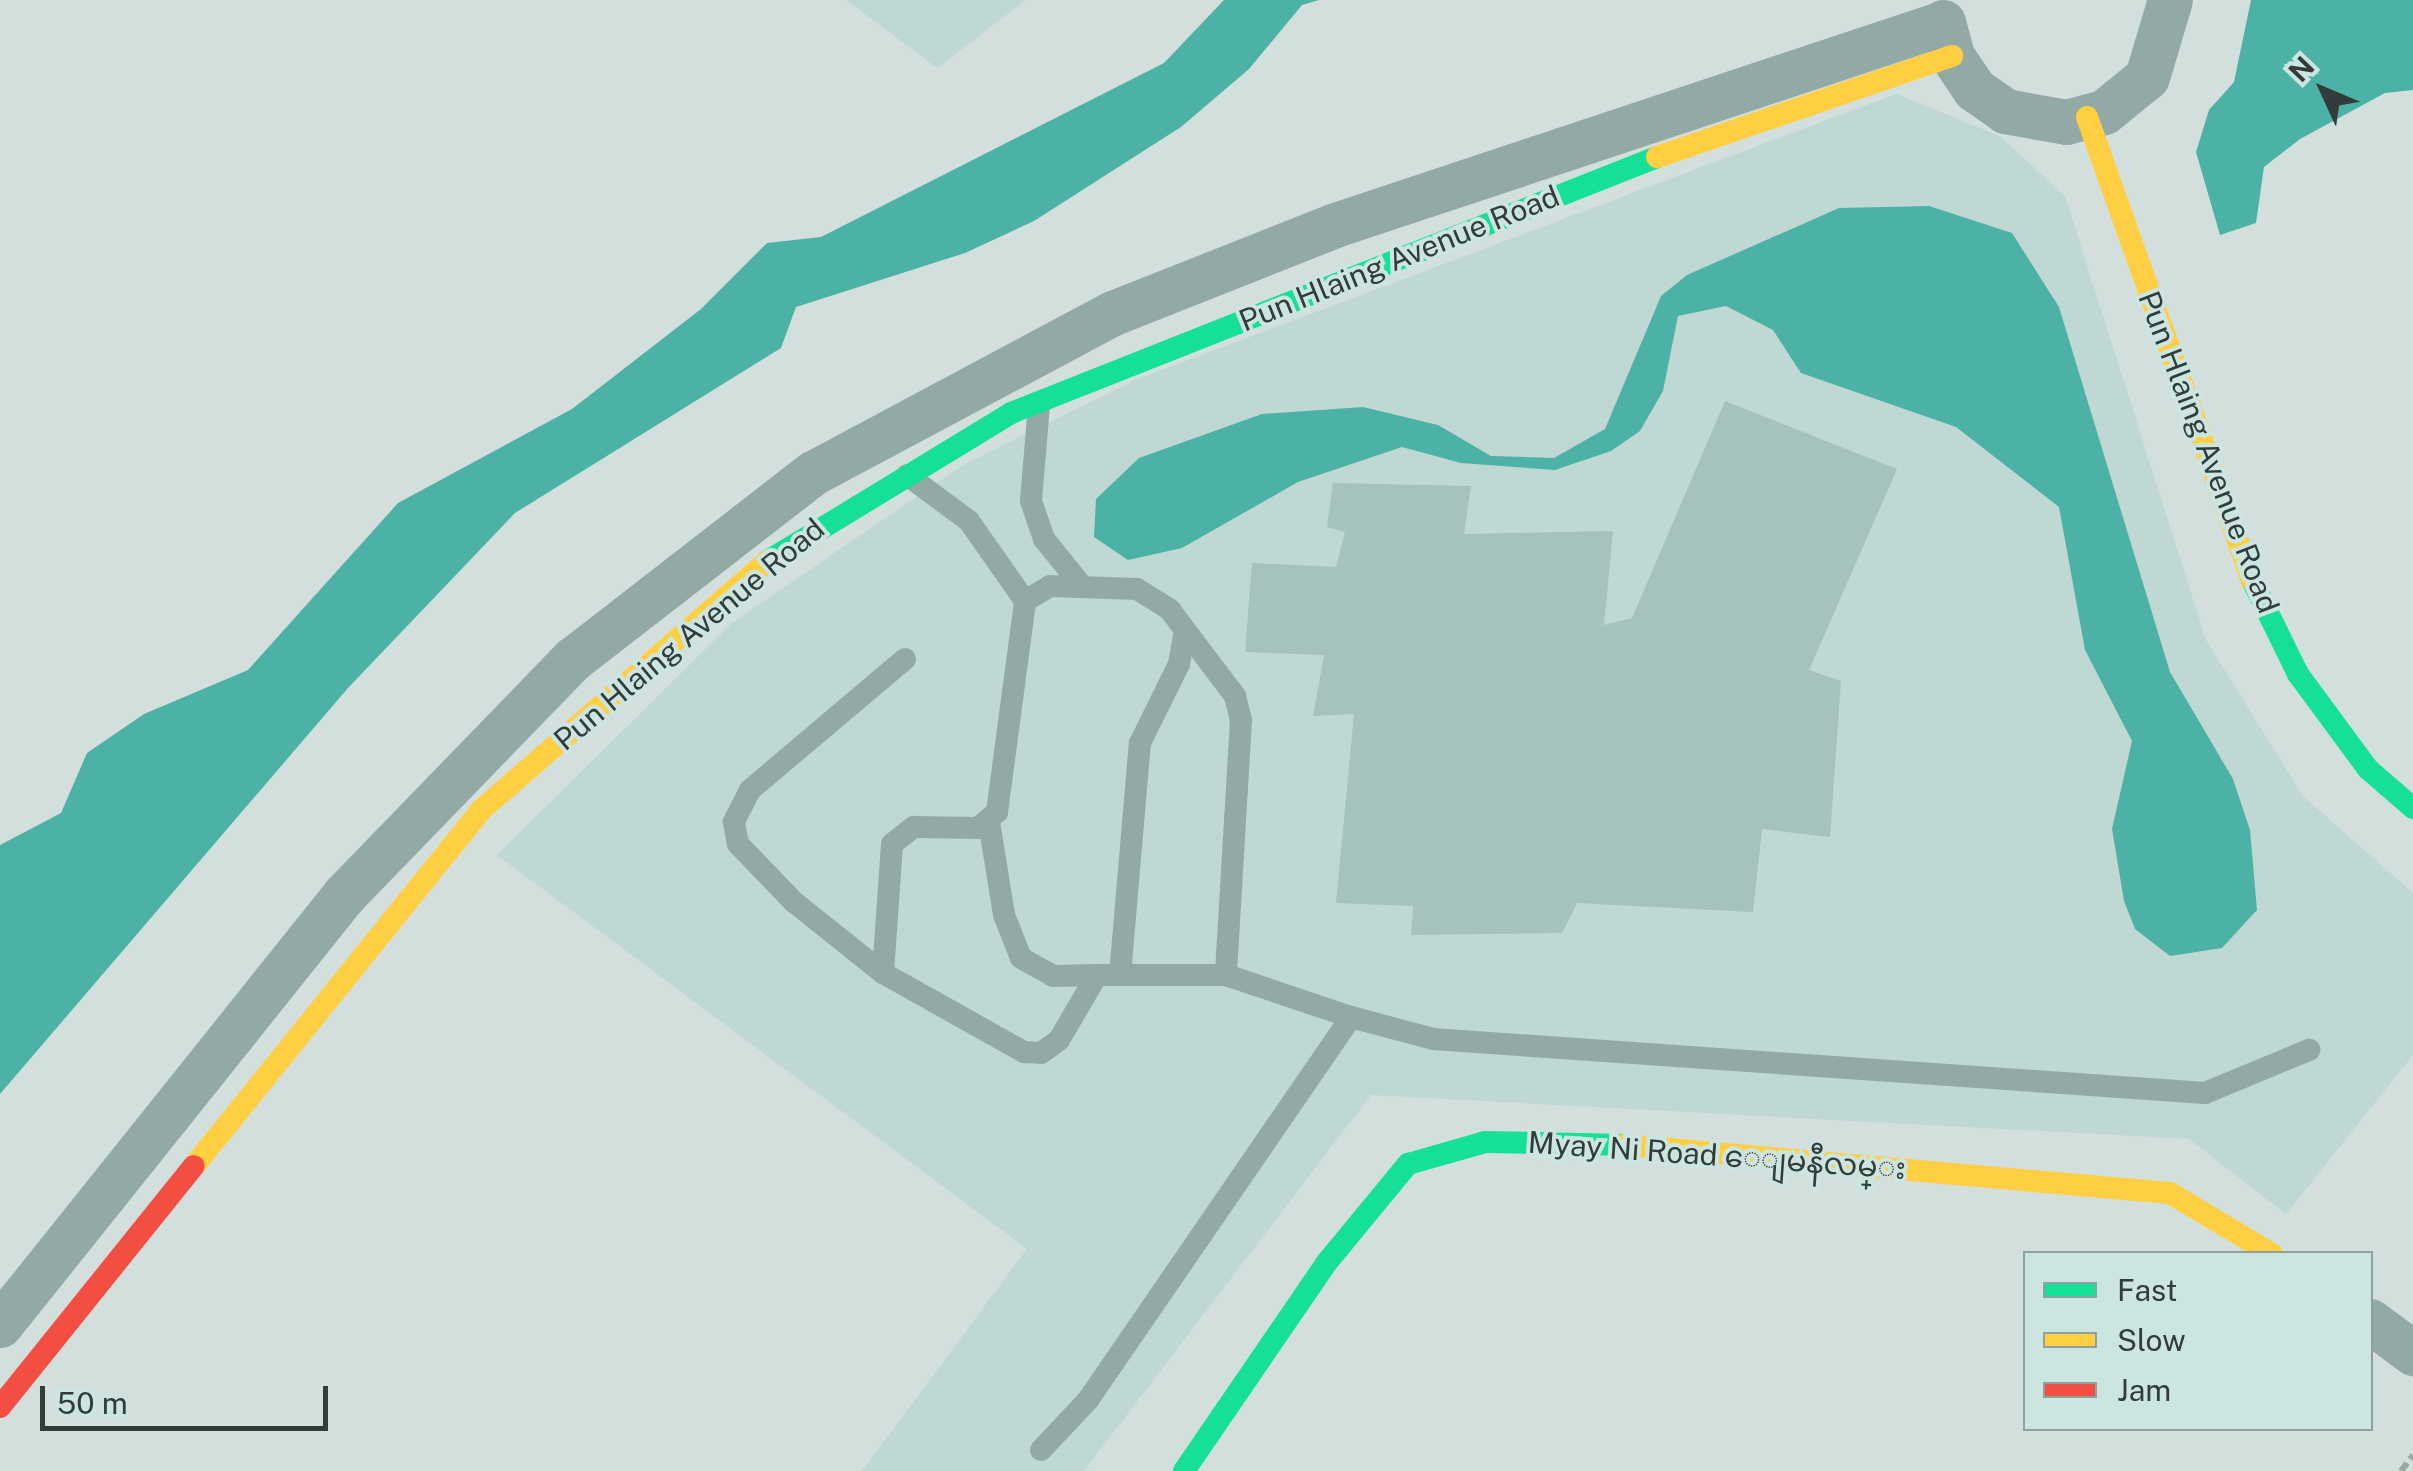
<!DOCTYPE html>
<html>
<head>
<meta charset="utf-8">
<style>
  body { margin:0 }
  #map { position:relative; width:2413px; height:1471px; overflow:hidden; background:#d2dfdc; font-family:"Public Sans","Noto Sans Myanmar",sans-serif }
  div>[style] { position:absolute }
  .built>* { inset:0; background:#bfd8d3 }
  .water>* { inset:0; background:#4db2a6 }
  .building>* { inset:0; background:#a5c2bd }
  .path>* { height:6px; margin-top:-3px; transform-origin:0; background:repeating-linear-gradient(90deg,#98a9a6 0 10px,transparent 0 15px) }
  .lane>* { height:22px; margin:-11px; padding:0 11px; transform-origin:11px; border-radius:11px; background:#93a9a6 }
  .street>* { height:45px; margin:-22.5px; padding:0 22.5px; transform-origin:22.5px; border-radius:22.5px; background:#93a9a6 }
  .fast>* { height:22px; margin:-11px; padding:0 11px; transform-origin:11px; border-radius:11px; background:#16e098 }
  .slow>* { height:22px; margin:-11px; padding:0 11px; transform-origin:11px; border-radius:11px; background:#ffcf43 }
  .jam>* { height:22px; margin:-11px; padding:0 11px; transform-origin:11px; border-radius:11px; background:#f24e42 }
  span { translate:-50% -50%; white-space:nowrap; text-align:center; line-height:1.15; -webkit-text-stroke:8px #cce5e0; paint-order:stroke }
  .street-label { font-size:30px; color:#323c3a }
  .legend { position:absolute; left:2023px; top:1251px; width:350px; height:180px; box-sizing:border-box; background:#cce5e0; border:2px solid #8ea19e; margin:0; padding:12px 18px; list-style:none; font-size:30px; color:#323c3a }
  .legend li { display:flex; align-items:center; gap:20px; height:50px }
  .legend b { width:50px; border:2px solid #8ea19e }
  .north { position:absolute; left:2273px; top:40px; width:100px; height:100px; -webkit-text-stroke:8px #cce5e0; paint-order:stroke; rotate:314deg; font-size:28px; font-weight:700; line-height:40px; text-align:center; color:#323c3a }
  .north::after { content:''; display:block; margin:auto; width:35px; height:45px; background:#323c3a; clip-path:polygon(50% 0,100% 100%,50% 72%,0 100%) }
  .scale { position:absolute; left:40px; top:1386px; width:288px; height:45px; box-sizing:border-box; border:5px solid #323c3a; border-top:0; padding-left:12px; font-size:30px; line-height:35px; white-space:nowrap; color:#323c3a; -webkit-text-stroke:8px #cce5e0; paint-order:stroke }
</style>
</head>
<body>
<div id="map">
  <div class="built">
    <i style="clip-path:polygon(846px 0,1026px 0,937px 68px)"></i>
    <i style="clip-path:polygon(1896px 94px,2000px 136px,2065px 196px,2206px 640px,2303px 796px,2413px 893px,2413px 1055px,2286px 1214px,2189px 1139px,1371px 1095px,1084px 1471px,862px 1471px,1027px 1249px,497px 855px,732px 623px,963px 465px,1135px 380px)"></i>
  </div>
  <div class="water">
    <i style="clip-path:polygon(1224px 0,1319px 0,1302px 5px,1249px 69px,1181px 127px,1034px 221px,965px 253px,796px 307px,781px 348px,515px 513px,348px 688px,0 1094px,0 845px,61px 813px,87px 753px,144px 714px,248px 670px,398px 503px,572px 409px,701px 309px,767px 243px,821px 237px,1164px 63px)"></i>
    <i style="clip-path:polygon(2251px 0,2413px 0,2413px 90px,2385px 93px,2300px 139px,2264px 167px,2256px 223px,2220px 235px,2196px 152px,2209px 110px,2234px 82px)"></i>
    <i style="clip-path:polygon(1929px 206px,2012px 233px,2059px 307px,2170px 672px,2233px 779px,2250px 830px,2257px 910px,2222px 948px,2170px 956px,2135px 929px,2124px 901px,2112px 829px,2132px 741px,2085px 650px,2059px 507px,1956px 427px,1801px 373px,1773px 330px,1726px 306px,1678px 316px,1663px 391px,1640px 431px,1611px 451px,1555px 470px,1461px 463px,1402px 447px,1298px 482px,1182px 548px,1128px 560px,1094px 537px,1096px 499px,1139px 458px,1262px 414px,1363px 407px,1438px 425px,1491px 456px,1554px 458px,1605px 429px,1661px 296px,1687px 275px,1839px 208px)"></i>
  </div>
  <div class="building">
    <i style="clip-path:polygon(1725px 401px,1897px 469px,1809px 670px,1841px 681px,1830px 837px,1762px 829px,1753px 912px,1577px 903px,1562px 933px,1411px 935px,1413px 906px,1336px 903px,1354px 714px,1313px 716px,1324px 655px,1245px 652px,1252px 563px,1336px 567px,1345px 532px,1327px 527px,1333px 483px,1471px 486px,1464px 534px,1613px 531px,1604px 625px,1632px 618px)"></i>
  </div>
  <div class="path">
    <i style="left:2401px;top:1471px;width:20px;rotate:-53deg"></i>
  </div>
  <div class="lane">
    <i style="left:1039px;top:405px;width:96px;rotate:94.8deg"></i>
    <i style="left:1031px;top:501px;width:40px;rotate:71.1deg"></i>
    <i style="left:1044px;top:539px;width:59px;rotate:51.2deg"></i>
    <i style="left:1025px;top:601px;width:29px;rotate:-31deg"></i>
    <i style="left:1050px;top:586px;width:87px;rotate:2deg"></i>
    <i style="left:1137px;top:589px;width:39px;rotate:32deg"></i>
    <i style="left:1170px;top:610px;width:108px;rotate:52.9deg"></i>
    <i style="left:1235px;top:696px;width:25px;rotate:76deg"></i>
    <i style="left:1241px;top:720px;width:255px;rotate:93.4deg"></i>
    <i style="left:905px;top:659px;width:203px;rotate:139.8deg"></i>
    <i style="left:750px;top:790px;width:36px;rotate:117deg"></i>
    <i style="left:734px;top:822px;width:22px;rotate:80deg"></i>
    <i style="left:738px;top:844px;width:81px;rotate:46deg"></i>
    <i style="left:794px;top:902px;width:114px;rotate:38.6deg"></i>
    <i style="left:883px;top:973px;width:162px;rotate:29.3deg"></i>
    <i style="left:1024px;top:1052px;width:17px;rotate:3deg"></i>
    <i style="left:1041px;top:1053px;width:22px;rotate:-36deg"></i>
    <i style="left:1059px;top:1040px;width:75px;rotate:-59.7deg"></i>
    <i style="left:1097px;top:975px;width:129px"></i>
    <i style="left:1226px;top:975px;width:132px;rotate:18.6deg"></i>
    <i style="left:989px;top:822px;width:94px;rotate:80.8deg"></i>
    <i style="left:1004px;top:915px;width:46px;rotate:68.4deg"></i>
    <i style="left:1021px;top:958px;width:37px;rotate:29deg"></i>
    <i style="left:1053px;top:976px;width:44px;rotate:-1.3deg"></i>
    <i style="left:883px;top:973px;width:129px;rotate:-86deg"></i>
    <i style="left:892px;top:844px;width:28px;rotate:-38deg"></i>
    <i style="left:914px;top:827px;width:64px;rotate:0.9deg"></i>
    <i style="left:978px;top:828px;width:25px;rotate:-40deg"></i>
    <i style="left:997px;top:812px;width:213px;rotate:-82.4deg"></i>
    <i style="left:1025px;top:601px;width:98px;rotate:-125deg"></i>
    <i style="left:969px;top:521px;width:77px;rotate:-143.4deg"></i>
    <i style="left:1120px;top:975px;width:233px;rotate:-85.1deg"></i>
    <i style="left:1140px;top:743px;width:88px;rotate:-63.7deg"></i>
    <i style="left:1179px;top:664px;width:29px;rotate:-80deg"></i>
    <i style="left:1041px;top:1450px;width:69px;rotate:-46.8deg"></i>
    <i style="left:1088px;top:1400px;width:465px;rotate:-55.5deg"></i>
    <i style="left:1351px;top:1017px;width:85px;rotate:15deg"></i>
    <i style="left:1433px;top:1039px;width:774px;rotate:4deg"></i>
    <i style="left:2205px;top:1093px;width:113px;rotate:-22.5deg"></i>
  </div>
  <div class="street">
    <i style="left:1943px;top:22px;width:35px;rotate:75deg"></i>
    <i style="left:1952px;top:56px;width:40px;rotate:56deg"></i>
    <i style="left:1974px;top:89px;width:38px;rotate:35deg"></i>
    <i style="left:2005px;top:111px;width:62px;rotate:10.2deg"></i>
    <i style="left:2066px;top:122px;width:39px;rotate:-15deg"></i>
    <i style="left:2104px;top:112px;width:55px;rotate:-39.1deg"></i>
    <i style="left:2147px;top:77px;width:80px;rotate:-73.4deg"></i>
    <i style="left:2370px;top:1321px;width:54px;rotate:36.7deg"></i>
    <i style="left:0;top:1325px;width:551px;rotate:-51.34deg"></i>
    <i style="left:344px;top:895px;width:329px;rotate:-45.9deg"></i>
    <i style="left:573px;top:659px;width:304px;rotate:-37.8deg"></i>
    <i style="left:813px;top:473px;width:340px;rotate:-28.1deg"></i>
    <i style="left:1113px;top:313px;width:239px;rotate:-21.6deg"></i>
    <i style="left:1335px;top:225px;width:641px;rotate:-18.38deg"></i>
  </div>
  <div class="fast">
    <i style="left:768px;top:561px;width:285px;rotate:-31.3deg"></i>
    <i style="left:1011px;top:413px;width:695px;rotate:-21.62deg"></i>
    <i style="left:2252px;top:580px;width:105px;rotate:63.9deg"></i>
    <i style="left:2298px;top:674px;width:118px;rotate:53.6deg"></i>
    <i style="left:2368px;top:769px;width:60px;rotate:40.9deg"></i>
    <i style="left:1184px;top:1471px;width:255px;rotate:-55.6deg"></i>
    <i style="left:1328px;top:1261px;width:126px;rotate:-50.5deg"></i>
    <i style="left:1408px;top:1164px;width:80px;rotate:-15.9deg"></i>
    <i style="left:1485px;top:1142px;width:139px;rotate:1.2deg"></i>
  </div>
  <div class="slow">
    <i style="left:2087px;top:117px;width:492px;rotate:70.4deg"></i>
    <i style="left:1657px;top:157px;width:312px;rotate:-18.9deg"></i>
    <i style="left:1624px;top:1145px;width:548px;rotate:5.02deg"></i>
    <i style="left:2170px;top:1193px;width:119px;rotate:30.9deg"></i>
    <i style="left:194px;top:1166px;width:456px;rotate:-51.1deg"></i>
    <i style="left:480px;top:811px;width:381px;rotate:-41deg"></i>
  </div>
  <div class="jam">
    <i style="left:0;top:1407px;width:309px;rotate:-51.2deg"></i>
  </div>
  <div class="street-label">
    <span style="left:1399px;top:258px;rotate:-22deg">Pun Hlaing Avenue Road</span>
    <span style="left:2209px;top:452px;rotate:69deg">Pun Hlaing Avenue Road</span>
    <span style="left:689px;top:634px;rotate:-40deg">Pun Hlaing Avenue Road</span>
    <span style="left:1717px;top:1155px;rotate:4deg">Myay Ni Road ေျမနီလမ္း</span>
  </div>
  <ul class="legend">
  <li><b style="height:12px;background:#16e098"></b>Fast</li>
  <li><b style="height:12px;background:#ffcf43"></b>Slow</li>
  <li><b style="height:12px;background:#f24e42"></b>Jam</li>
  </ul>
  <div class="north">N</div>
  <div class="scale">50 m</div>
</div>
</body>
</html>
